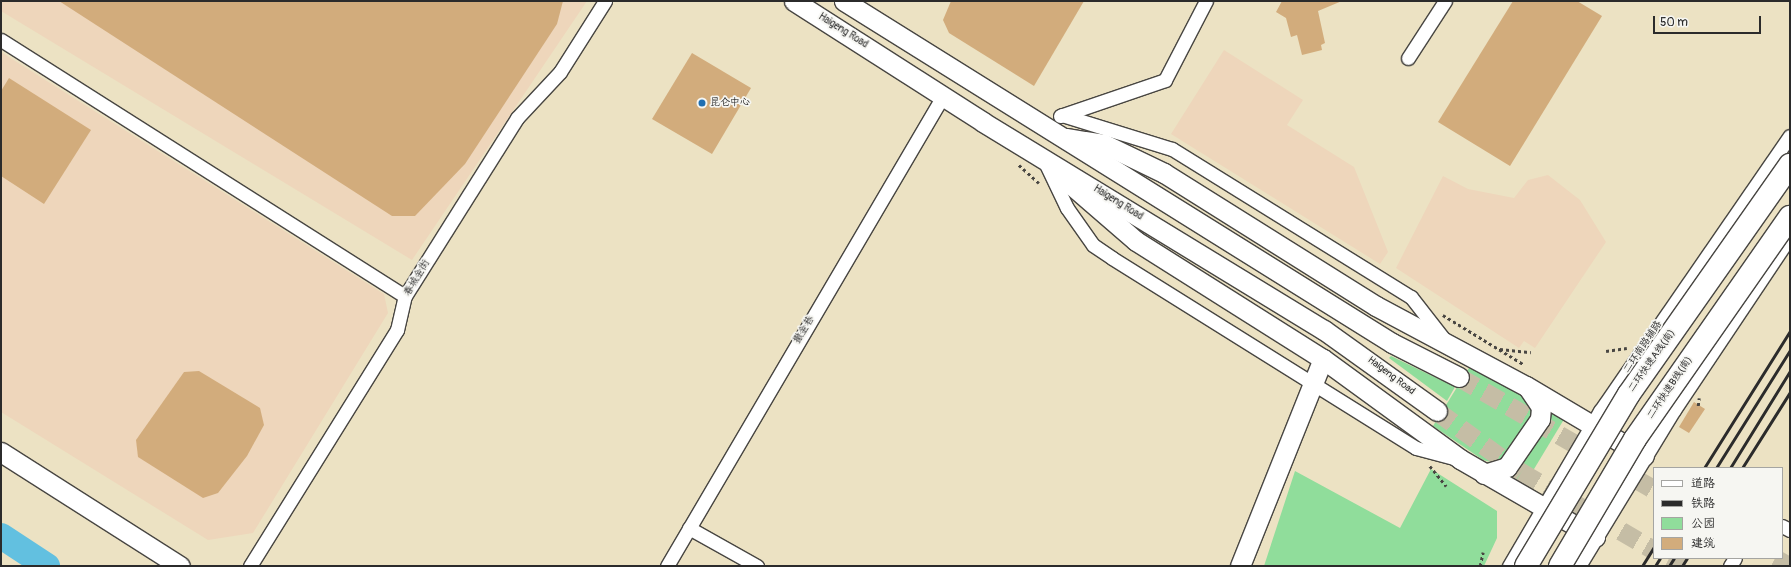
<!DOCTYPE html>
<html>
<head>
<meta charset="utf-8">
<style>
  body { margin:0 }
  #map { position:relative; width:1791px; height:567px; overflow:hidden; background:#ece2c3; font-family:Pangolin,"LXGW WenKai TC",sans-serif }
  div>[style] { position:absolute }
  .built>* { inset:0; background:#eed6bb }
  .green>* { inset:0; background:#90dd9b }
  .river>* { height:26px; margin:-13px; padding:0 13px; transform-origin:13px; border-radius:13px; background:#62c0e0 }
  .building>* { inset:0; background:#d2ac7c }
  .secondary-tunnel>* { height:19px; margin-top:-9.5px; transform-origin:0; background:repeating-linear-gradient(90deg,#c5bda5 0 19px,transparent 0 29px) }
  .path>* { height:2.5px; margin-top:-1.25px; transform-origin:0; background:repeating-linear-gradient(90deg,#484642 0 3px,transparent 0 6px) }
  .roads { filter:drop-shadow(1px 0 #484642) drop-shadow(-1px 0 #484642) drop-shadow(0 1px #484642) drop-shadow(0 -1px #484642) }
  .street>* { height:13px; margin:-6.5px; padding:0 6.5px; transform-origin:6.5px; border-radius:6.5px; background:#fff }
  .secondary>* { height:19px; margin:-9.5px; padding:0 9.5px; transform-origin:9.5px; border-radius:9.5px; background:#fff }
  .rail>* { height:3px; margin:-1.5px; padding:0 1.5px; transform-origin:1.5px; border-radius:1.5px; background:#2b2b2b }
  .bridges { filter:drop-shadow(1px 0 #484642) drop-shadow(-1px 0 #484642) drop-shadow(0 1px #484642) drop-shadow(0 -1px #484642) }
  .highway-bridge>* { height:22px; margin:-11px; padding:0 11px; transform-origin:11px; border-radius:11px; background:#fff }
  .dots>* { width:11px; height:11px; translate:-50% -50%; box-sizing:border-box; border:2px solid #f6f6f2; border-radius:50% }
  span { translate:-50% -50%; white-space:nowrap; text-align:center; line-height:1.15; -webkit-text-stroke:3.5px #f6f6f2; paint-order:stroke }
  .street-label { font-size:10px; color:#2b2b2b }
  .poi-label { font-size:10px; color:#2b2b2b }
  .left { translate:0 -50%; text-align:left }
  .frame { position:absolute; inset:0; border:2px solid #2b2b2b; pointer-events:none }
  .legend { position:absolute; left:1653px; top:467px; width:130px; height:92px; box-sizing:border-box; background:#f6f6f2; border:1px solid #a5a5a2; margin:0; padding:5px 7px; list-style:none; font-size:12px; color:#2b2b2b }
  .legend li { display:flex; align-items:center; gap:8px; height:20px }
  .legend b { width:20px; border:1px solid #a5a5a2 }
  .scale { position:absolute; left:1653px; top:16px; width:108px; height:18px; box-sizing:border-box; border:2px solid #2b2b2b; border-top:0; padding-left:5px; font-size:12px; line-height:14px; white-space:nowrap; color:#2b2b2b; -webkit-text-stroke:3px #f6f6f2; paint-order:stroke }
</style>
</head>
<body>
<div id="map">
  <div class="built">
    <i style="clip-path:polygon(1px 1px,587px 1px,412px 260px,1px 11px)"></i>
    <i style="clip-path:polygon(1224px 50px,1303px 100px,1287px 125px,1354px 167px,1388px 252px,1380px 264px,1171px 134px)"></i>
    <i style="clip-path:polygon(1px 52px,384px 294px,388px 313px,253px 533px,208px 540px,1px 412px)"></i>
    <i style="clip-path:polygon(1548px 175px,1580px 200px,1606px 242px,1535px 348px,1524px 341px,1519px 348px,1396px 268px,1443px 176px,1468px 189px,1514px 198px,1528px 180px)"></i>
  </div>
  <div class="green">
    <i style="clip-path:polygon(1391px 356px,1455px 387px,1447px 401px,1389px 358px)"></i>
    <i style="clip-path:polygon(1472px 363px,1529px 396px,1534px 412px,1506px 460px,1494px 463px,1483px 460px,1433px 426px)"></i>
    <i style="clip-path:polygon(1546px 409px,1566px 416px,1525px 484px,1508px 474px)"></i>
    <i style="clip-path:polygon(1431px 469px,1497px 511px,1497px 538px,1484px 566px,1264px 566px,1295px 471px,1400px 528px)"></i>
  </div>
  <div class="river">
    <i style="left:1px;top:536px;width:55px;rotate:33.1deg"></i>
  </div>
  <div class="building">
    <i style="clip-path:polygon(59px 1px,563px 1px,557px 24px,465px 164px,415px 216px,392px 216px)"></i>
    <i style="clip-path:polygon(951px 1px,1084px 1px,1034px 86px,949px 33px,943px 20px)"></i>
    <i style="clip-path:polygon(1282px 1px,1342px 1px,1318px 11px,1325px 43px,1321px 45px,1322px 50px,1302px 55px,1297px 35px,1291px 37px,1286px 18px,1276px 12px)"></i>
    <i style="clip-path:polygon(1513px 1px,1577px 1px,1602px 16px,1510px 166px,1438px 122px)"></i>
    <i style="clip-path:polygon(692px 53px,751px 88px,712px 154px,652px 119px)"></i>
    <i style="clip-path:polygon(9px 78px,91px 130px,44px 204px,1px 176px,1px 91px)"></i>
    <i style="clip-path:polygon(199px 371px,260px 408px,264px 425px,247px 456px,218px 493px,203px 498px,138px 457px,136px 440px,184px 372px)"></i>
    <i style="clip-path:polygon(1694px 402px,1705px 409px,1689px 433px,1679px 427px)"></i>
  </div>
  <div class="secondary-tunnel">
    <i style="left:1459px;top:377px;width:225px;rotate:29.9deg"></i>
    <i style="left:1437px;top:411px;width:104px;rotate:36deg"></i>
    <i style="left:1521px;top:472px;width:154px;rotate:30.4deg"></i>
    <i style="left:1669px;top:558px;width:17px;rotate:28deg"></i>
    <i style="left:1775px;top:558px;width:16px;rotate:30deg"></i>
  </div>
  <div class="path">
    <i style="left:1019px;top:165px;width:27px;rotate:42deg"></i>
    <i style="left:1443px;top:315px;width:94px;rotate:31.5deg"></i>
    <i style="left:1500px;top:349px;width:31px;rotate:6deg"></i>
    <i style="left:1606px;top:351px;width:21px;rotate:-8deg"></i>
    <i style="left:1698px;top:406px;width:8px;rotate:-83deg"></i>
    <i style="left:1430px;top:466px;width:26px;rotate:51deg"></i>
    <i style="left:1480px;top:566px;width:14px;rotate:-78deg"></i>
  </div>
  <div class="roads">
    <div class="street">
      <i style="left:1px;top:40px;width:478px;rotate:32.4deg"></i>
      <i style="left:1408px;top:58px;width:68px;rotate:-57deg"></i>
      <i style="left:1062px;top:115px;width:115px;rotate:17.2deg"></i>
      <i style="left:1172px;top:149px;width:281px;rotate:31.8deg"></i>
      <i style="left:1411px;top:297px;width:52px;rotate:52deg"></i>
      <i style="left:1060px;top:116px;width:111px;rotate:-18.9deg"></i>
      <i style="left:1165px;top:80px;width:89px;rotate:-62.6deg"></i>
      <i style="left:1043px;top:158px;width:55px;rotate:64.4deg"></i>
      <i style="left:1067px;top:208px;width:45px;rotate:54.9deg"></i>
      <i style="left:1093px;top:245px;width:23px;rotate:34deg"></i>
      <i style="left:1112px;top:258px;width:358px;rotate:32deg"></i>
      <i style="left:1416px;top:448px;width:38px;rotate:15deg"></i>
      <i style="left:1782px;top:526px;width:9px;rotate:27deg"></i>
      <i style="left:689px;top:528px;width:78px;rotate:29.2deg"></i>
      <i style="left:250px;top:566px;width:278px;rotate:-58.1deg"></i>
      <i style="left:397px;top:330px;width:35px;rotate:-77deg"></i>
      <i style="left:405px;top:296px;width:210px;rotate:-57.8deg"></i>
      <i style="left:517px;top:118px;width:63px;rotate:-46.9deg"></i>
      <i style="left:560px;top:72px;width:84px;rotate:-57.6deg"></i>
      <i style="left:667px;top:566px;width:545px;rotate:-59.58deg"></i>
      <i style="left:1509px;top:566px;width:180px;rotate:-59.6deg"></i>
      <i style="left:1600px;top:411px;width:334px;rotate:-55.4deg"></i>
      <i style="left:1579px;top:566px;width:183px;rotate:-58.7deg"></i>
      <i style="left:1674px;top:410px;width:208px;rotate:-56.2deg"></i>
      <i style="left:1730px;top:566px;width:9px;rotate:-58deg"></i>
    </div>
    <div class="secondary">
      <i style="left:794px;top:1px;width:224px;rotate:32.6deg"></i>
      <i style="left:983px;top:122px;width:399px;rotate:31.4deg"></i>
      <i style="left:1324px;top:330px;width:139px;rotate:35.6deg"></i>
      <i style="left:844px;top:1px;width:646px;rotate:31.97deg"></i>
      <i style="left:1392px;top:343px;width:75px;rotate:26.9deg"></i>
      <i style="left:1066px;top:138px;width:38px;rotate:9deg"></i>
      <i style="left:1104px;top:144px;width:67px;rotate:25.8deg"></i>
      <i style="left:1164px;top:173px;width:250px;rotate:32.1deg"></i>
      <i style="left:1376px;top:306px;width:170px;rotate:28.1deg"></i>
      <i style="left:1526px;top:386px;width:137px;rotate:30.7deg"></i>
      <i style="left:1061px;top:176px;width:99px;rotate:40.9deg"></i>
      <i style="left:1136px;top:241px;width:221px;rotate:32.3deg"></i>
      <i style="left:1323px;top:359px;width:170px;rotate:36.1deg"></i>
      <i style="left:1460px;top:459px;width:156px;rotate:30deg"></i>
      <i style="left:1px;top:452px;width:212px;rotate:32.5deg"></i>
      <i style="left:1484px;top:474px;width:24px;rotate:-17deg"></i>
      <i style="left:1507px;top:467px;width:58px;rotate:-55.5deg"></i>
      <i style="left:1540px;top:419px;width:12px;rotate:-85deg"></i>
      <i style="left:1541px;top:407px;width:23px;rotate:-124deg"></i>
      <i style="left:1240px;top:566px;width:223px;rotate:-68.2deg"></i>
    </div>
  </div>
  <div class="rail">
    <i style="left:1704px;top:468px;width:162px;rotate:-57.9deg"></i>
    <i style="left:1716px;top:468px;width:139px;rotate:-57.9deg"></i>
    <i style="left:1730px;top:468px;width:114px;rotate:-58.3deg"></i>
    <i style="left:1742px;top:468px;width:90px;rotate:-57.7deg"></i>
    <i style="left:1642px;top:566px;width:22px;rotate:-58deg"></i>
    <i style="left:1655px;top:566px;width:9px;rotate:-58deg"></i>
    <i style="left:1669px;top:566px;width:9px;rotate:-58deg"></i>
    <i style="left:1682px;top:566px;width:9px;rotate:-58deg"></i>
  </div>
  <div class="bridges">
    <div class="highway-bridge">
      <i style="left:1526px;top:566px;width:200px;rotate:-59.1deg"></i>
      <i style="left:1629px;top:394px;width:280px;rotate:-54.9deg"></i>
      <i style="left:1560px;top:566px;width:147px;rotate:-59.4deg"></i>
      <i style="left:1635px;top:439px;width:271px;rotate:-55.1deg"></i>
    </div>
  </div>
  <div class="dots">
    <i style="left:702px;top:103px;background:#1f6fb2"></i>
  </div>
  <div class="street-label">
    <span style="left:843px;top:31px;rotate:32deg">Haigeng Road</span>
    <span style="left:1118px;top:203px;rotate:32deg">Haigeng Road</span>
    <span style="left:417px;top:278px;rotate:-59deg">春城金街</span>
    <span style="left:804px;top:330px;rotate:-59deg">撒金巷</span>
    <span style="left:1643px;top:347px;rotate:-56deg">二环南路辅路</span>
    <span style="left:1652px;top:361px;rotate:-55deg">二环快速A线(南)</span>
    <span style="left:1391px;top:376px;rotate:37deg">Haigeng Road</span>
    <span style="left:1670px;top:388px;rotate:-56deg">二环快速B线(南)</span>
  </div>
  <div class="poi-label">
    <span class="left" style="left:710px;top:103px">昆仑中心</span>
  </div>
  <div class="frame"></div>
  <ul class="legend">
  <li><b style="height:5px;background:#fff"></b>道路</li>
  <li><b style="height:5px;background:#2b2b2b"></b>铁路</li>
  <li><b style="height:11px;background:#90dd9b"></b>公园</li>
  <li><b style="height:11px;background:#d2ac7c"></b>建筑</li>
  </ul>
  <div class="scale">50 m</div>
</div>
</body>
</html>
